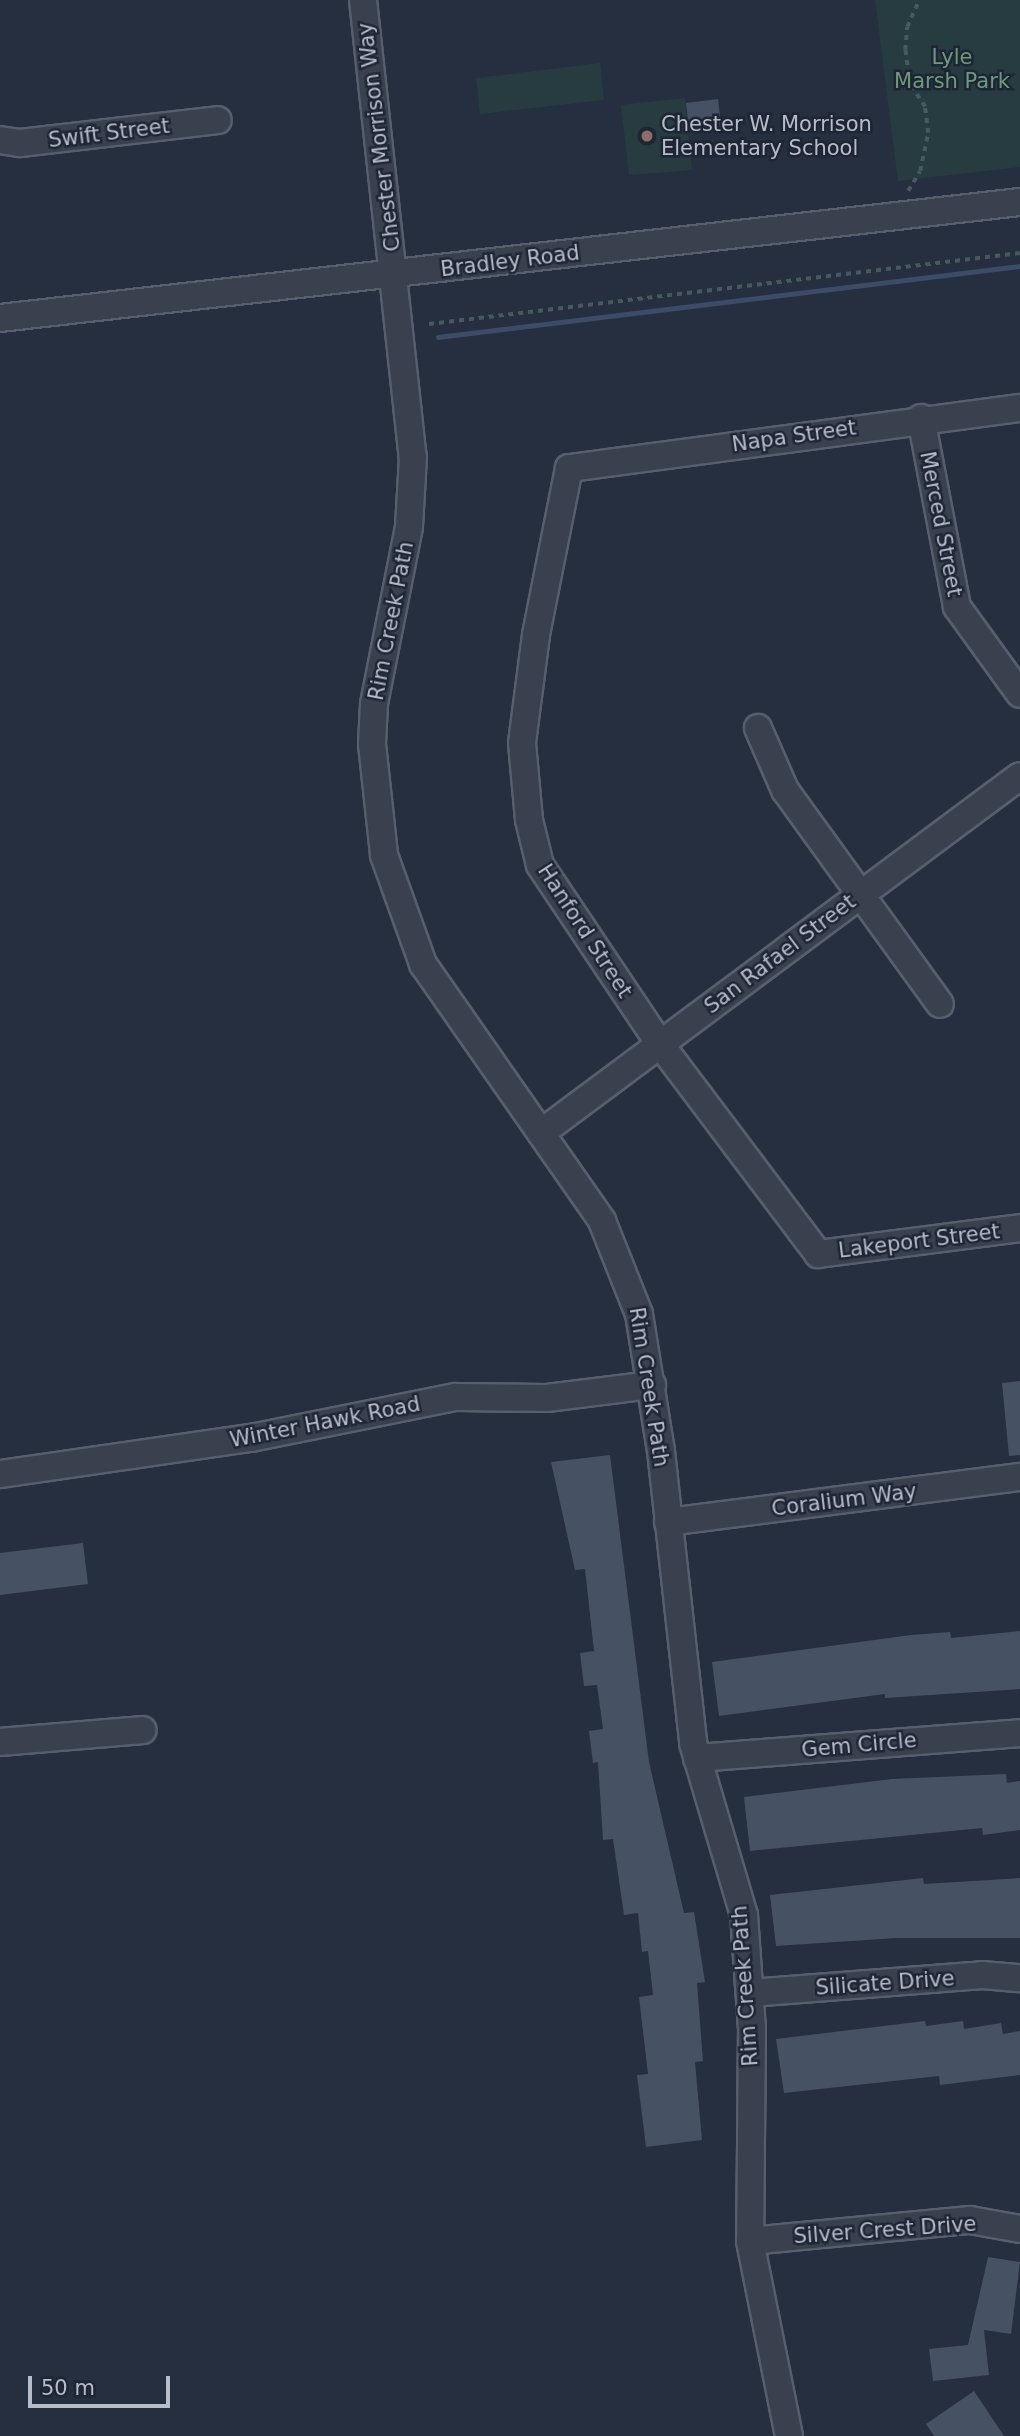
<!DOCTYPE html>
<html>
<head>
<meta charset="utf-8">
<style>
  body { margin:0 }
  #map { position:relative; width:1020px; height:2436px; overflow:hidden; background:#252f40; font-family:"DejaVu Sans",sans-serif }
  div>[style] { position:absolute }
  .green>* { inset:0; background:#273c41 }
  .stream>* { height:5px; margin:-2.5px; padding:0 2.5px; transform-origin:2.5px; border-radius:2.5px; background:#3b4b68 }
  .building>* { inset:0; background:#465164 }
  .path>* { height:3.5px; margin-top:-1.75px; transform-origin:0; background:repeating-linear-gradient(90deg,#46595d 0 5px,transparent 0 10px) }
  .roads { filter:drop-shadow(2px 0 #575f6d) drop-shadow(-2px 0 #575f6d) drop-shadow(0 2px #575f6d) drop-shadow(0 -2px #575f6d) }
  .minor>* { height:26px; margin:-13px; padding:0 13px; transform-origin:13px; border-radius:13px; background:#39414f }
  .dots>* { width:19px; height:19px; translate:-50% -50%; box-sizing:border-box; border:4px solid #1e2635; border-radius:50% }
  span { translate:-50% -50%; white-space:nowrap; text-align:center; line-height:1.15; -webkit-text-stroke:5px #1e2635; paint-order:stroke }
  .park-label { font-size:21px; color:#6d9b7a }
  .poi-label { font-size:21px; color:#b6bcca }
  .left { translate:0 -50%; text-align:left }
  .street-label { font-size:21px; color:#b6bcca }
  .scale { position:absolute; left:28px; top:2376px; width:142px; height:32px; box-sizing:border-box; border:4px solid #b6bcca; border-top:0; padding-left:9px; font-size:21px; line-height:24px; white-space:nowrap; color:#b6bcca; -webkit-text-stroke:5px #1e2635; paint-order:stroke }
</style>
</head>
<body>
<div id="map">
  <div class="green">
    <i style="clip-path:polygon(875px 0,1020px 0,1020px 167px,898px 181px)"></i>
    <i style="clip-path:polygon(600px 63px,604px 100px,480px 114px,476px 78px)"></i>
    <i style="clip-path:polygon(685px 98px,692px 170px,629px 175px,621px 105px)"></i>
  </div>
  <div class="stream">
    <i style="left:438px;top:337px;width:586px;rotate:-6.96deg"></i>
  </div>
  <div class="building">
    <i style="clip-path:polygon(718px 99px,721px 125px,689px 128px,686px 103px)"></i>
    <i style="clip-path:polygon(1020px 1381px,1020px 1455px,1009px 1456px,1002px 1383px)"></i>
    <i style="clip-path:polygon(610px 1455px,649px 1762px,684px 1913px,694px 1912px,705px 1982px,697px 1983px,703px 2061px,695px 2062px,702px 2140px,646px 2147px,637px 2075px,648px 2074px,639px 1997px,653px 1995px,648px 1951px,642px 1952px,638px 1913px,624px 1915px,613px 1839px,603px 1840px,598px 1762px,593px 1763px,589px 1731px,603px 1729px,597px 1685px,584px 1686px,580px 1653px,594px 1651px,585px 1569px,575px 1570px,551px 1462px)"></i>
    <i style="clip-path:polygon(83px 1543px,88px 1584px,0 1595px,0 1553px)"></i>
    <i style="clip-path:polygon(1020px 1631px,1020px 1689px,885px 1698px,885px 1694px,719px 1716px,712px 1662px,911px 1635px,950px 1632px,951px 1638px)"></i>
    <i style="clip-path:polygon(1006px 1774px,1007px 1783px,1020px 1781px,1020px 1830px,983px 1835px,982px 1828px,750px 1851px,744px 1797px,892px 1779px)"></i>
    <i style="clip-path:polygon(923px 1878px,924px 1884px,1020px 1878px,1020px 1938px,896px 1938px,776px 1946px,770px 1895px)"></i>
    <i style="clip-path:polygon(925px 2021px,926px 2026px,963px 2021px,964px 2029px,1001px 2023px,1003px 2034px,1020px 2031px,1020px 2075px,940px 2085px,939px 2076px,784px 2093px,776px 2039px)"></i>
    <i style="clip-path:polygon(988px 2257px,1020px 2262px,1011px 2334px,984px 2330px,989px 2375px,933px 2381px,929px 2349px,968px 2345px)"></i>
    <i style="clip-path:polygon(974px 2391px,1004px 2436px,934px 2436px,926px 2424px)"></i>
  </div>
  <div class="path">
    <i style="left:908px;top:191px;width:23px;rotate:-59deg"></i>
    <i style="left:920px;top:171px;width:39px;rotate:-78deg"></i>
    <i style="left:928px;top:133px;width:26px;rotate:-97deg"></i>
    <i style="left:925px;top:107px;width:27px;rotate:-124deg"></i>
    <i style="left:910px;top:85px;width:35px;rotate:-98deg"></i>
    <i style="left:905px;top:50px;width:23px;rotate:-85deg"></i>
    <i style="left:907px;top:27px;width:30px;rotate:-66deg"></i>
    <i style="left:429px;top:324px;width:595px;rotate:-6.85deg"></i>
  </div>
  <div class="roads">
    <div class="minor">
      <i style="left:363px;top:0;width:460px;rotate:83.8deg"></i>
      <i style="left:413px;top:457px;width:70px;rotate:93.3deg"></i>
      <i style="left:409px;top:527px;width:180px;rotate:101.2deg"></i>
      <i style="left:374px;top:704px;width:40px;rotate:92.9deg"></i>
      <i style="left:372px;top:744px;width:112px;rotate:83.8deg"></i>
      <i style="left:384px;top:855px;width:116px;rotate:70.3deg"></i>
      <i style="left:423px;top:964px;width:313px;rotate:55.1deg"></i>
      <i style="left:602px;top:1221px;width:100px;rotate:68.3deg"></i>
      <i style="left:639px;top:1314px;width:139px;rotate:80.9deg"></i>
      <i style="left:661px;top:1451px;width:294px;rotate:83.7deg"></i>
      <i style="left:693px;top:1743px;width:179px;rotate:73.5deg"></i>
      <i style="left:744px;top:1915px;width:113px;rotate:86deg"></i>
      <i style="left:752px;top:2028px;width:213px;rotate:90.5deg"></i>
      <i style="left:750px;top:2241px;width:199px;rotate:78.7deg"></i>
      <i style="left:0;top:140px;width:20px;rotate:9deg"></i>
      <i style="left:20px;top:143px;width:199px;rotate:-6.6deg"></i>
      <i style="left:0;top:318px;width:1027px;rotate:-6.49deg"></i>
      <i style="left:1020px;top:408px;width:455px;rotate:172.4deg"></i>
      <i style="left:569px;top:468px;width:170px;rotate:101.2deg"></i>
      <i style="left:536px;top:635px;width:109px;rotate:97.4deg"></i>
      <i style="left:522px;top:743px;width:77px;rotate:84.8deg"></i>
      <i style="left:529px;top:820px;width:46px;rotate:76.3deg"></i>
      <i style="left:540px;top:865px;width:216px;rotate:56.2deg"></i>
      <i style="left:660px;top:1044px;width:263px;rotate:53deg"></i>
      <i style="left:818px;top:1254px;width:204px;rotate:-7.3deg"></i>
      <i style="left:921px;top:418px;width:192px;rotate:79.2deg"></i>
      <i style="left:957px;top:607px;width:107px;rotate:54.1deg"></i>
      <i style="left:758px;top:728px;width:68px;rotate:66.5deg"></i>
      <i style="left:785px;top:790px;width:264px;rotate:54.1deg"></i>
      <i style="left:541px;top:1133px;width:597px;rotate:-36.7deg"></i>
      <i style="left:0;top:1474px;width:254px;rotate:-8.2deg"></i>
      <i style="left:251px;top:1438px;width:208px;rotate:-11.4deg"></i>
      <i style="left:455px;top:1397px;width:92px;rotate:0.6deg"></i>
      <i style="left:547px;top:1398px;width:106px;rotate:-7.1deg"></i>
      <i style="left:668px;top:1522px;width:355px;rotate:-7.3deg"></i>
      <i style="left:0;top:1742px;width:143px;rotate:-4.8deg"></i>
      <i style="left:697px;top:1758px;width:324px;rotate:-4.4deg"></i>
      <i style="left:750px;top:1993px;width:233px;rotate:-4.4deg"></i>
      <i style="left:982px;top:1975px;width:38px;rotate:5deg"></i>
      <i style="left:750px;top:2241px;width:221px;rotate:-5.5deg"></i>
      <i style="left:970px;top:2220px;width:51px;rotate:10.2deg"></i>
    </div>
  </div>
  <div class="dots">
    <i style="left:647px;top:136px;background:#8d6e63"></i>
  </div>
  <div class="park-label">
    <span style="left:952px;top:69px">Lyle<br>Marsh Park</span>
  </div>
  <div class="poi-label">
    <span class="left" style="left:661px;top:136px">Chester W. Morrison<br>Elementary School</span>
  </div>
  <div class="street-label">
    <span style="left:109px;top:133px;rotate:-7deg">Swift Street</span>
    <span style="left:379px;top:137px;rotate:-97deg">Chester Morrison Way</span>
    <span style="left:510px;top:261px;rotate:-7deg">Bradley Road</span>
    <span style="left:794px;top:436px;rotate:-8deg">Napa Street</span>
    <span style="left:941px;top:524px;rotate:79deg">Merced Street</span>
    <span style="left:391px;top:621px;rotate:-79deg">Rim Creek Path</span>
    <span style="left:585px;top:931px;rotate:57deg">Hanford Street</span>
    <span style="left:780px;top:954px;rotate:-37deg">San Rafael Street</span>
    <span style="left:919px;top:1241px;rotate:-7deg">Lakeport Street</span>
    <span style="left:649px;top:1387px;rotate:81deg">Rim Creek Path</span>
    <span style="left:325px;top:1422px;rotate:-11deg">Winter Hawk Road</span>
    <span style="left:844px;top:1500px;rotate:-7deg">Coralium Way</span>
    <span style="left:859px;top:1745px;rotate:-5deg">Gem Circle</span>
    <span style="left:885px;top:1983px;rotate:-4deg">Silicate Drive</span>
    <span style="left:745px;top:1986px;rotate:-94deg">Rim Creek Path</span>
    <span style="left:885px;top:2230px;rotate:-4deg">Silver Crest Drive</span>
  </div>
  <div class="scale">50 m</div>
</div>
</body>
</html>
